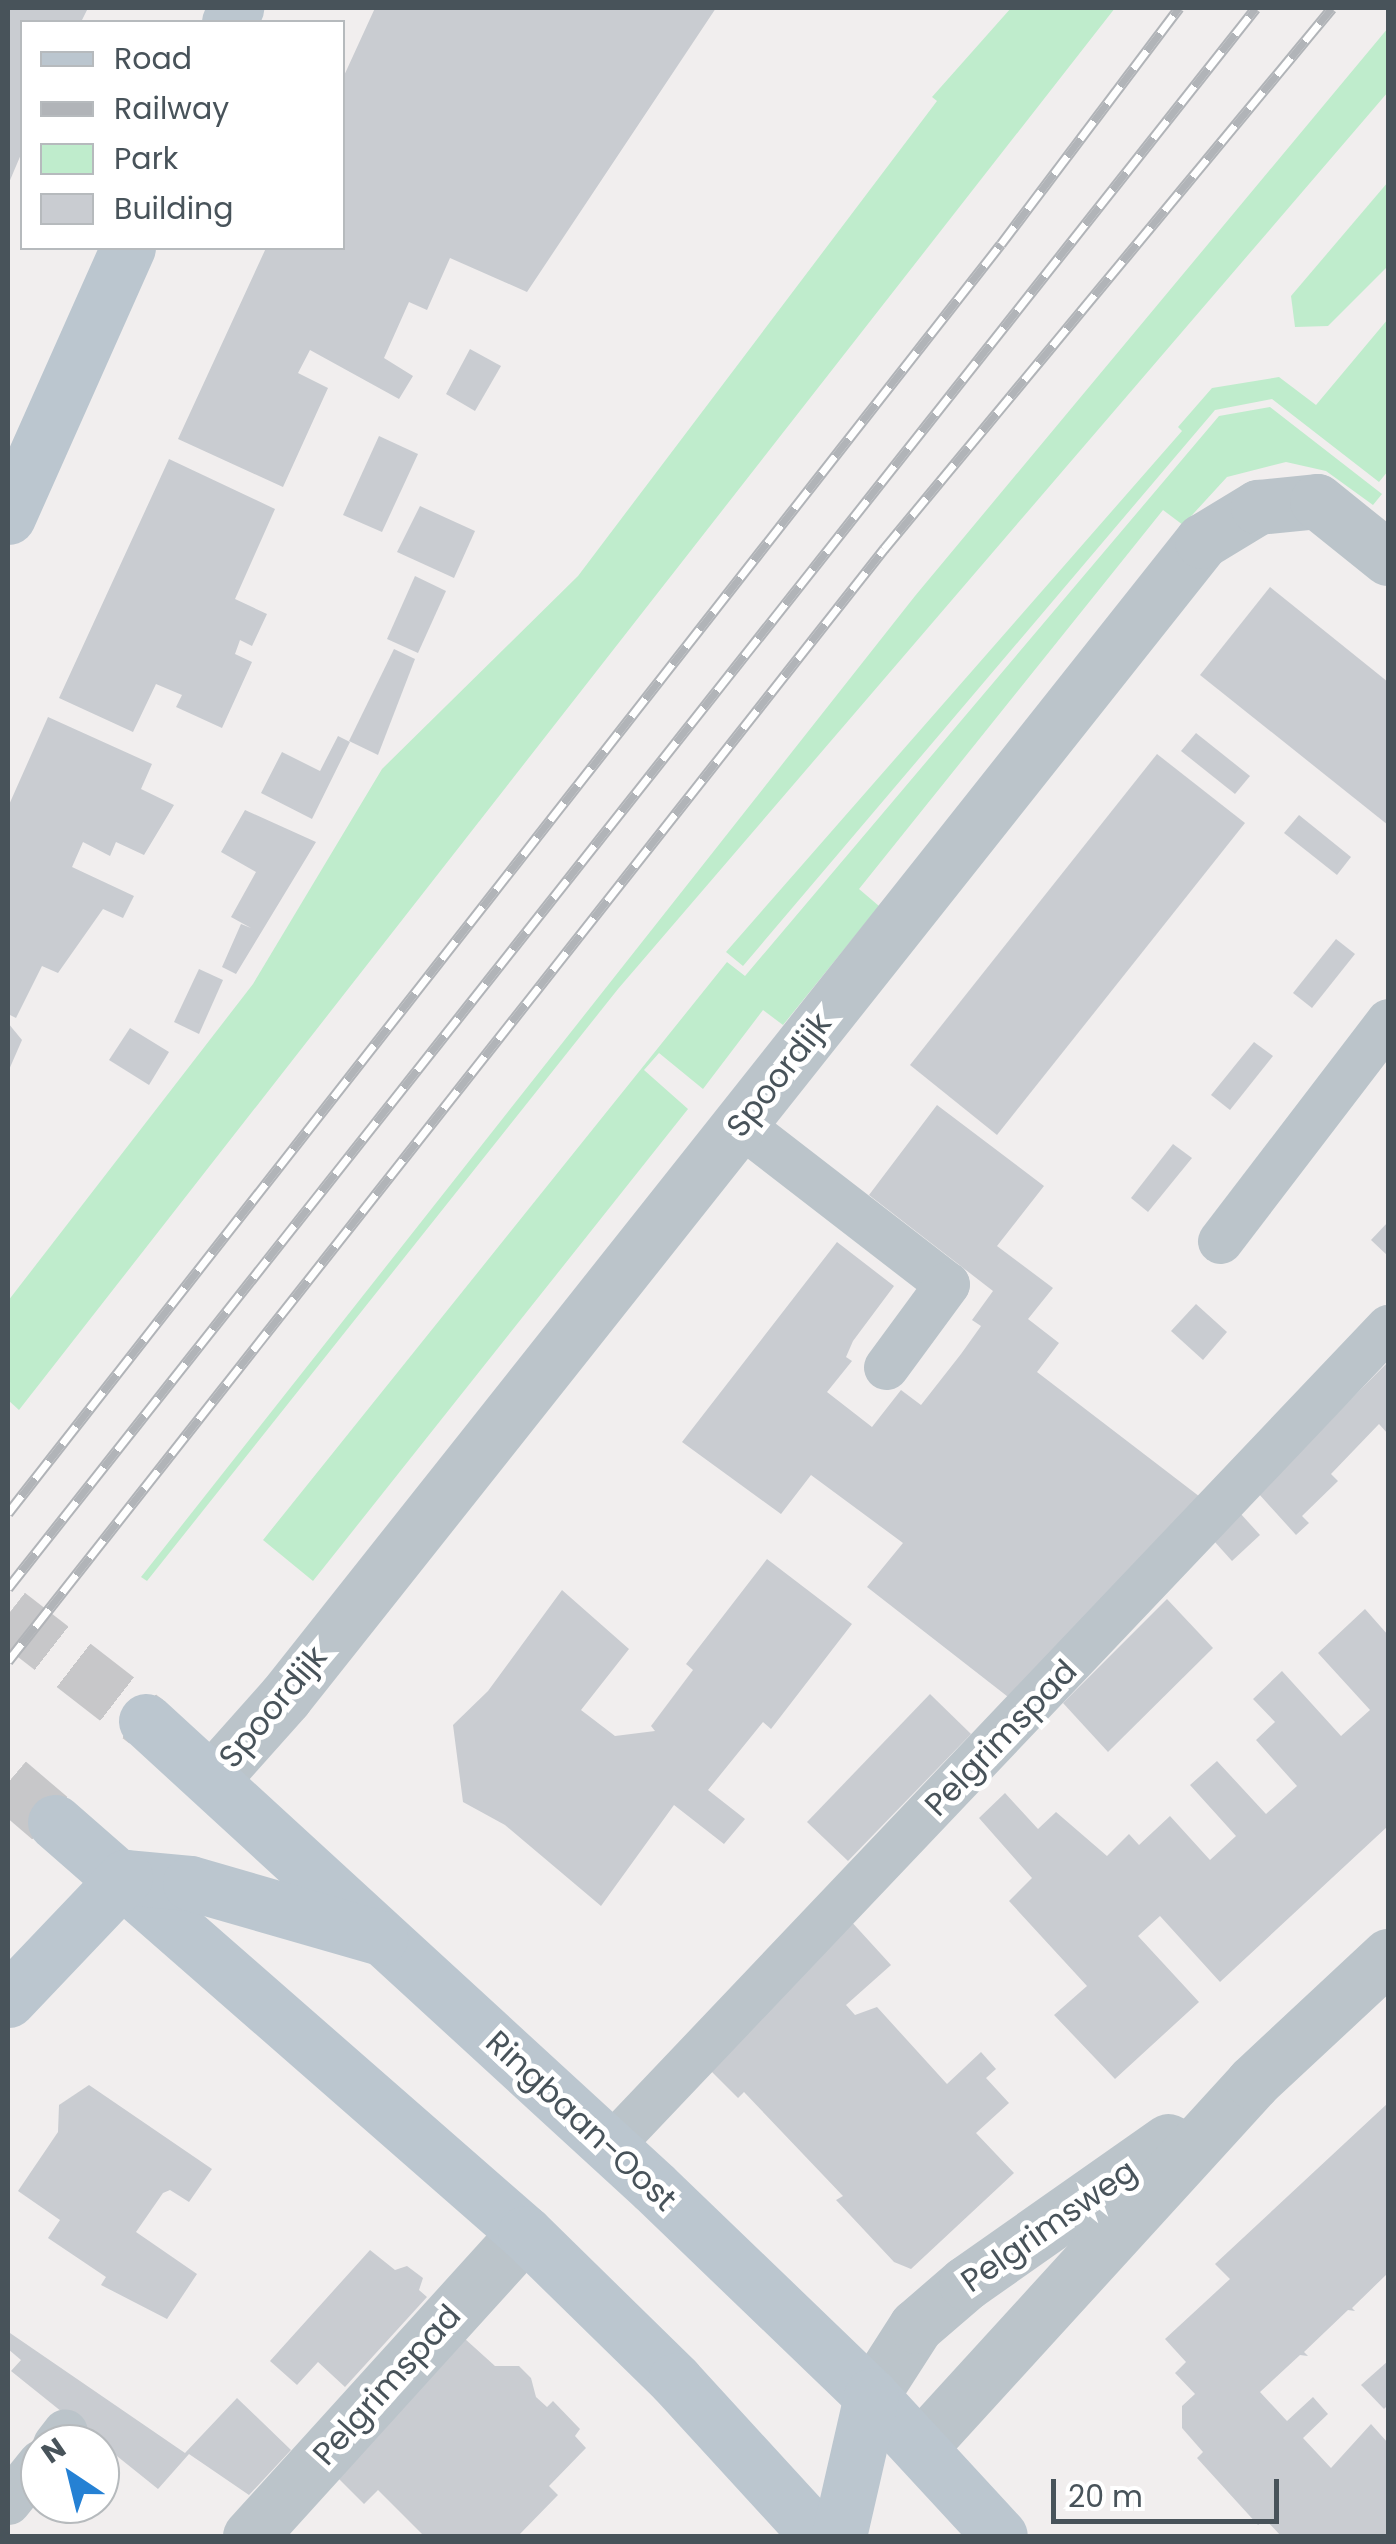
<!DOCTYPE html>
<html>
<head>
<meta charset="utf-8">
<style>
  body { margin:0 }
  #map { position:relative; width:1396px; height:2544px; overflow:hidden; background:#f1eeee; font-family:Poppins,sans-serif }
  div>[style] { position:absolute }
  .green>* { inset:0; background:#bfeccc }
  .building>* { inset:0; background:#c9ccd1 }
  .secondary-tunnel>* { height:55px; margin-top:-27.5px; transform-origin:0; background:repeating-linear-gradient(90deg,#c7c7c9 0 55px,transparent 0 83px) }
  .lane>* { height:45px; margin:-22.5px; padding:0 22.5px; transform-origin:22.5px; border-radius:22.5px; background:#bbc4ca }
  .street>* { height:55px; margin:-27.5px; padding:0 27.5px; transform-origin:27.5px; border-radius:27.5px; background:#bbc4ca }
  .secondary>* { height:55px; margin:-27.5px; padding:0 27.5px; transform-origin:27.5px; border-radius:27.5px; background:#bbc6cf }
  .rail>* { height:11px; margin-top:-5.5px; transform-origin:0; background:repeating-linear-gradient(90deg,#fff 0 22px,#b1b4b8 0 44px); box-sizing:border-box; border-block:2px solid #b1b4b8 }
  span { translate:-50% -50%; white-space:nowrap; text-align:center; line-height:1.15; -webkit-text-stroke:10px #fff; paint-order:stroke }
  .street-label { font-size:32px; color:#48535a }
  .frame { position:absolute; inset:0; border:10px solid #48535a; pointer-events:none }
  .legend { position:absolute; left:20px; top:20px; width:325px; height:230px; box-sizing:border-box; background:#fff; border:2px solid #b6babd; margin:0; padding:12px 18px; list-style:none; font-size:30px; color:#48535a }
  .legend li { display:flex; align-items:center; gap:20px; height:50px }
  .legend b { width:50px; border:2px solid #b6babd }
  .north { position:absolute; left:20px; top:2424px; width:100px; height:100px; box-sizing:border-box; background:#fff; border:2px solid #b6babd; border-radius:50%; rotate:325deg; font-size:28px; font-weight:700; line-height:40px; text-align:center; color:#48535a }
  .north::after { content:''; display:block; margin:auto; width:35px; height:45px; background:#2581d4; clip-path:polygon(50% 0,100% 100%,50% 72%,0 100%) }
  .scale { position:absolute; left:1051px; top:2479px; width:228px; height:45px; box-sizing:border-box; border:5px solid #48535a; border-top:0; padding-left:12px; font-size:30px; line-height:35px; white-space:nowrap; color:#48535a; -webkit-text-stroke:8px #fff; paint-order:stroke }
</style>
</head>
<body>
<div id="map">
  <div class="green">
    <i style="clip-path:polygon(1011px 8px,1115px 8px,19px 1410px,8px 1400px,8px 1301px,253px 984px,382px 769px,578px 576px,937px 101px,932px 97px)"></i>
    <i style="clip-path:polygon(1388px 28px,1388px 92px,618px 989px,147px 1581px,141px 1577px,915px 596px)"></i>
    <i style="clip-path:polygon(1388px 182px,1388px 266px,1328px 326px,1295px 327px,1291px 296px)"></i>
    <i style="clip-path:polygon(1388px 319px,1388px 471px,1379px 482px,1272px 399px,1215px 410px,743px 966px,726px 952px,1182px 431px,1178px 427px,1212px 388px,1279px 377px,1316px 405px)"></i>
    <i style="clip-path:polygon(1270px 407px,1382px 494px,1373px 505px,1326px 471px,1286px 462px,1227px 477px,1183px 525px,1163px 510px,859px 889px,879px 906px,783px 1025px,763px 1010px,703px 1089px,659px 1053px,644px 1070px,688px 1109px,313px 1581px,263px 1540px,727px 962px,745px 976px,1219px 416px)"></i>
  </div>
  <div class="building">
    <i style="clip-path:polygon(8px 8px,88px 8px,81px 22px,22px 22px,22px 152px,8px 185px)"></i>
    <i style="clip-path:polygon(375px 8px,716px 8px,527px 292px,450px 258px,427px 310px,409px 302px,384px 358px,413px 376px,399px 399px,310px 350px,298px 373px,328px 388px,283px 487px,178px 439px,266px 248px,342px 248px,342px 80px)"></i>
    <i style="clip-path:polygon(470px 349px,501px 366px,475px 411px,446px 394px)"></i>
    <i style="clip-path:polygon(379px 436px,418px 454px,382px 532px,343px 515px)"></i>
    <i style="clip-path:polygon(169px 459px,275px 509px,235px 599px,267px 614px,252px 646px,240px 640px,235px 654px,252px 662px,222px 728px,176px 707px,182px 695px,156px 684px,133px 732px,59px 698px)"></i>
    <i style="clip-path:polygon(420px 506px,475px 531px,454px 578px,397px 552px)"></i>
    <i style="clip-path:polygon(415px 576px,446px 591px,418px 653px,387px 639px)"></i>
    <i style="clip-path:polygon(1270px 587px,1388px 682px,1388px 825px,1200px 675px)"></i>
    <i style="clip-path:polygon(394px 649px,415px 659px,378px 755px,349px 741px)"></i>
    <i style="clip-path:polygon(48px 717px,152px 764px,141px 789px,174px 805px,144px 855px,116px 842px,110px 856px,83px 842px,72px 867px,134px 896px,123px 918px,103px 909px,58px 973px,42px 966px,16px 1018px,8px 1014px,8px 807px)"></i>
    <i style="clip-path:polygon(1196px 733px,1250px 776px,1235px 794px,1181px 751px)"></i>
    <i style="clip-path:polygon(338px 736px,350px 742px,312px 819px,261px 793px,282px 752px,320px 771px)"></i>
    <i style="clip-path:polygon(1157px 754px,1245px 823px,997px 1135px,910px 1065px)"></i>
    <i style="clip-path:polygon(245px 810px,316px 842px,236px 974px,222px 967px,241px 924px,251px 928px,231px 917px,256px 872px,221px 852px)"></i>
    <i style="clip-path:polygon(1299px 815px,1351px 857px,1337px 875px,1284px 833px)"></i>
    <i style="clip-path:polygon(1336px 939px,1355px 954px,1312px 1008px,1293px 993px)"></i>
    <i style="clip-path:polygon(199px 969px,223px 980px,199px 1034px,174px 1022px)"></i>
    <i style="clip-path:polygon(8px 1023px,22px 1040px,8px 1072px)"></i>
    <i style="clip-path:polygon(130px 1028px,169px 1052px,149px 1085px,109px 1060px)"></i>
    <i style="clip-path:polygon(1254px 1042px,1273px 1056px,1230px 1110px,1211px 1095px)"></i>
    <i style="clip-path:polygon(937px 1105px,1044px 1186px,997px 1246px,1053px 1288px,1028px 1319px,1059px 1343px,1037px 1372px,1204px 1500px,1012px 1700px,867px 1587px,903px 1543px,811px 1475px,781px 1514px,682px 1442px,837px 1242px,894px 1286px,853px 1341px,846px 1357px,852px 1361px,827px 1392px,872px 1427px,901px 1390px,921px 1405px,961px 1354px,981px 1326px,972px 1320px,993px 1291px,869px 1195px)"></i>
    <i style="clip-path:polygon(1173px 1144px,1192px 1158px,1148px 1212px,1131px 1198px)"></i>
    <i style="clip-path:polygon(1388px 1222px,1388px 1256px,1371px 1240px)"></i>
    <i style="clip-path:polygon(1196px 1304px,1227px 1332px,1203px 1360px,1171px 1331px)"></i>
    <i style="clip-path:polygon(1388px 1362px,1388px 1434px,1379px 1424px,1331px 1474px,1338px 1481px,1302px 1516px,1309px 1523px,1296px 1535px,1258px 1493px)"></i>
    <i style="clip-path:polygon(1240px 1513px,1260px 1535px,1232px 1561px,1214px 1541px)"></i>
    <i style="clip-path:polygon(767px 1559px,852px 1624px,771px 1729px,763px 1722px,708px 1790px,745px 1819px,724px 1844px,674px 1805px,601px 1906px,505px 1825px,463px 1802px,453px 1725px,488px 1691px,562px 1590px,629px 1649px,581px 1710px,615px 1736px,655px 1731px,651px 1726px,693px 1670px,686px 1664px)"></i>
    <i style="clip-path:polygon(1167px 1599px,1213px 1648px,1108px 1752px,1063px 1703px)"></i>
    <i style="clip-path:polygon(1365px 1609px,1388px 1635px,1388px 1826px,1220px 1982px,1160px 1916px,1138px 1936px,1199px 2002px,1115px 2079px,1054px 2015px,1087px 1986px,1009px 1901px,1032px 1878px,979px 1818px,1005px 1793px,1038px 1829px,1056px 1812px,1107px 1856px,1129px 1834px,1139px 1845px,1170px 1816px,1210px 1860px,1236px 1836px,1190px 1785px,1217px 1761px,1266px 1814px,1297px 1786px,1256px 1740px,1275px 1722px,1253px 1699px,1282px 1671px,1341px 1736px,1370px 1710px,1318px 1653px)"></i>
    <i style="clip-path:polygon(930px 1694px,971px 1734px,848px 1861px,807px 1822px)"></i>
    <i style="clip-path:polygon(849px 1919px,891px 1965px,846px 2005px,855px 2015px,877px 2007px,947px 2084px,981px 2052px,996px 2069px,986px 2078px,1009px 2103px,976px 2133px,1014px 2173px,911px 2269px,894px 2262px,836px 2200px,843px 2196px,744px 2092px,738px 2098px,707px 2067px)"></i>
    <i style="clip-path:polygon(89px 2085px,212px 2169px,189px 2202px,170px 2190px,163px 2193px,136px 2232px,197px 2274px,167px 2319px,101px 2285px,106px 2277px,48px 2238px,60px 2220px,18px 2191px,58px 2132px,59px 2105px)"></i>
    <i style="clip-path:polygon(1388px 2103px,1388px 2273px,1352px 2308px,1355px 2311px,1348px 2310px,1304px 2352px,1308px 2356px,1300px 2355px,1260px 2392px,1287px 2421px,1313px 2397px,1328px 2414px,1303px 2438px,1331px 2468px,1371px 2424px,1388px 2443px,1388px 2536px,1281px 2536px,1265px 2519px,1258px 2525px,1197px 2458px,1203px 2452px,1182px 2428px,1182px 2406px,1195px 2394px,1175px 2373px,1186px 2362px,1165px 2339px,1230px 2279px,1215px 2264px)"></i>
    <i style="clip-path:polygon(370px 2250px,395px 2270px,407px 2266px,423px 2278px,419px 2290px,427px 2297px,345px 2387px,318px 2362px,297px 2385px,270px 2361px)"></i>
    <i style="clip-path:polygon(10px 2333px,185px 2453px,237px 2398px,291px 2450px,249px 2495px,189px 2454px,158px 2489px,11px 2371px,21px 2360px,8px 2349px)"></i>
    <i style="clip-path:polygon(464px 2338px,495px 2366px,519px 2366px,531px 2378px,536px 2397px,547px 2407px,553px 2401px,580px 2429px,575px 2436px,586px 2448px,549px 2486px,558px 2495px,518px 2536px,424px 2536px,378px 2490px,364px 2504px,334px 2474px)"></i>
    <i style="clip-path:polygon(1388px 2361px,1388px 2405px,1384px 2409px,1361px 2385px)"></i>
  </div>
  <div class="secondary-tunnel">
    <i style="left:8px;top:1614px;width:175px;rotate:37.8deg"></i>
    <i style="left:8px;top:1782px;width:62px;rotate:40.4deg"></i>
  </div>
  <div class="lane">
    <i style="left:741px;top:1125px;width:260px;rotate:37.7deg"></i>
    <i style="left:947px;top:1284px;width:103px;rotate:126.3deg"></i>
    <i style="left:1220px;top:1241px;width:277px;rotate:-52.6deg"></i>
    <i style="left:610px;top:2146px;width:1130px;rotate:-46.47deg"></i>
    <i style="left:55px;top:2444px;width:16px;rotate:-52deg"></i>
    <i style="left:8px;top:2502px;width:51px;rotate:-51.3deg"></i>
  </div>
  <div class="street">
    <i style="left:212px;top:1779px;width:110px;rotate:-48.3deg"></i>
    <i style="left:285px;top:1697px;width:1476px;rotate:-51.58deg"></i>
    <i style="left:1202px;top:541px;width:66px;rotate:-31.3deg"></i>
    <i style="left:1258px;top:507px;width:59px;rotate:-5.8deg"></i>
    <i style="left:1317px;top:501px;width:91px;rotate:38.8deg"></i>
    <i style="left:871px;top:2396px;width:83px;rotate:-57.3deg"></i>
    <i style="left:916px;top:2326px;width:66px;rotate:-40.7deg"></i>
    <i style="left:966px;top:2283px;width:247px;rotate:-35.1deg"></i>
    <i style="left:920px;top:2447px;width:494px;rotate:-47.6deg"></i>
    <i style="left:1253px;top:2082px;width:185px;rotate:-43deg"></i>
    <i style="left:250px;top:2536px;width:409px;rotate:-47.8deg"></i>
  </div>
  <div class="secondary">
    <i style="left:229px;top:22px;width:16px;rotate:-63deg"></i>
    <i style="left:8px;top:517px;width:295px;rotate:-66deg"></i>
    <i style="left:146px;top:1721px;width:689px;rotate:42.53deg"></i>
    <i style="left:654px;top:2187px;width:301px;rotate:43.9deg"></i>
    <i style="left:871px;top:2396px;width:190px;rotate:47.3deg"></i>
    <i style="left:55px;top:1822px;width:624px;rotate:41.17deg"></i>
    <i style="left:525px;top:2233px;width:210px;rotate:44.4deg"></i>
    <i style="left:675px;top:2380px;width:212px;rotate:47.5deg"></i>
    <i style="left:125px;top:1877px;width:65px;rotate:5.3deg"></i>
    <i style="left:190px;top:1883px;width:198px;rotate:16.1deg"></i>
    <i style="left:8px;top:2000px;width:170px;rotate:-46.4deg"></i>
    <i style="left:839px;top:2536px;width:144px;rotate:-77.1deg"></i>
  </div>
  <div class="rail">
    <i style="left:8px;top:1513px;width:1611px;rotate:-51.96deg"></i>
    <i style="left:1001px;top:244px;width:296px;rotate:-53deg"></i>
    <i style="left:8px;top:1588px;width:2013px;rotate:-51.7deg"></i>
    <i style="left:8px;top:1661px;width:1416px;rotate:-51.77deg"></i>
    <i style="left:884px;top:549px;width:702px;rotate:-50.37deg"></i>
  </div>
  <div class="street-label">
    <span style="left:779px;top:1075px;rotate:-52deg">Spoordijk</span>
    <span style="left:273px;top:1707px;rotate:-50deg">Spoordijk</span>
    <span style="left:1001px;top:1738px;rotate:-46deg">Pelgrimspad</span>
    <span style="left:581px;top:2121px;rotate:43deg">Ringbaan-Oost</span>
    <span style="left:1049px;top:2226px;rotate:-35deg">Pelgrimsweg</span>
    <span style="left:387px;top:2385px;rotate:-48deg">Pelgrimspad</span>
  </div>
  <div class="frame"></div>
  <ul class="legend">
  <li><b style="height:12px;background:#bbc6cf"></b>Road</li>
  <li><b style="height:12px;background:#b1b4b8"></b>Railway</li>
  <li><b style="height:28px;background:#bfeccc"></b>Park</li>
  <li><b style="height:28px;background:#c9ccd1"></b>Building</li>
  </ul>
  <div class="north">N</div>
  <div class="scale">20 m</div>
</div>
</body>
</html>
